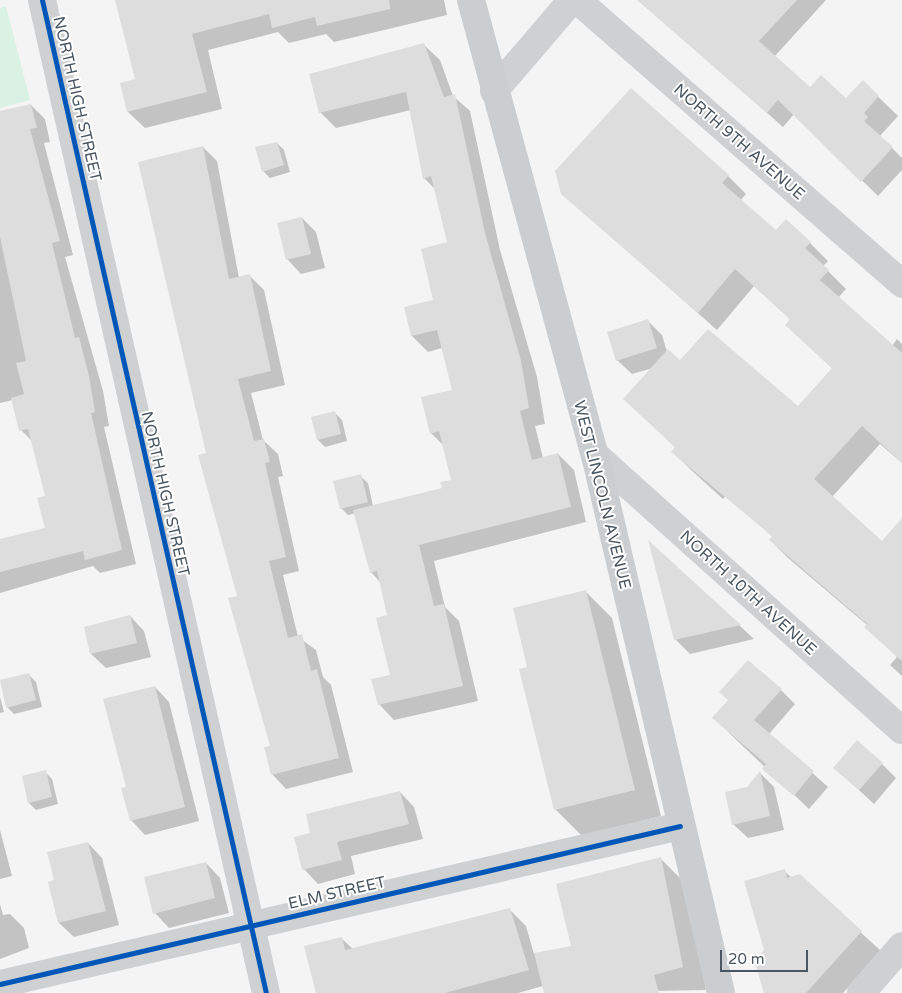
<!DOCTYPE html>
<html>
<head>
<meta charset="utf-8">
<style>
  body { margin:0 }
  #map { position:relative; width:902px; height:993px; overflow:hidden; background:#f4f4f4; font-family:"Varela Round",sans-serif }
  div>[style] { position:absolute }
  .green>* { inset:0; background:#d9f2e3 }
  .shadow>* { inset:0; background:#0003 }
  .building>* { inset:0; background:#ddddde }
  .minor>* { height:28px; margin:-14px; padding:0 14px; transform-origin:14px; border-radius:14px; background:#ced0d2 }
  .tertiary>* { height:28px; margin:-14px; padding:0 14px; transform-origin:14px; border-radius:14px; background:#ced0d2 }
  .primary>* { height:28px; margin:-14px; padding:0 14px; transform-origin:14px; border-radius:14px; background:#caced1 }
  .cycleway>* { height:5px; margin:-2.5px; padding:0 2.5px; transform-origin:2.5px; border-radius:2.5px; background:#0057b8 }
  span { translate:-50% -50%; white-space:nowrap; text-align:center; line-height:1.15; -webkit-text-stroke:4px #fff; paint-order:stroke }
  .street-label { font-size:16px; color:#4a5661 }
  .scale { position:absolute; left:720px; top:950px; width:88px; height:22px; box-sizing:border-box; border:2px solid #4a5661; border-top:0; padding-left:6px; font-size:15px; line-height:18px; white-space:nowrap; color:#4a5661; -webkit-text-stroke:4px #fff; paint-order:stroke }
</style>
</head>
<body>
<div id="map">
  <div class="green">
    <i style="clip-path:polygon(6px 6px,30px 100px,0 108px,0 8px)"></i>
  </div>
  <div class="shadow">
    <i style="clip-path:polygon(116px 0,444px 0,447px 15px,334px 42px,326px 34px,289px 43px,278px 32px,208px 50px,222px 109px,145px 128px,128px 112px,121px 84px,136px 80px)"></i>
    <i style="clip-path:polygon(638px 0,826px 0,774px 57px,810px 89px,846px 100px,863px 82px,898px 116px,880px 136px,902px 158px,902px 170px,878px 196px,794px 114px,783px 127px)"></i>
    <i style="clip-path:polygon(424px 45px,440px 60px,453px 96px,470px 111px,500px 250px,537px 377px,545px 424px,535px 426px,543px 458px,558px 454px,574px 470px,586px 522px,434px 561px,445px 607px,459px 621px,478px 701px,394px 720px,379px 704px,391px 676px,389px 616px,380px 582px,371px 572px,356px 513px,348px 515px,341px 508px,360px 476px,368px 483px,373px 506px,443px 489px,453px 480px,444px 446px,431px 433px,453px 390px,442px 348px,428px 352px,412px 336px,405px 308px,435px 300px,449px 243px,436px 190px,424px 178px,411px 110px,336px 128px,320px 112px)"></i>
    <i style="clip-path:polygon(31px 105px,45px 119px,50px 142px,44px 143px,73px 255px,65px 257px,103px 391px,109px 426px,104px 427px,136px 564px,100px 573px,93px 566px,0 593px,0 541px,46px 529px,47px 497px,33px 442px,21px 430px,13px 400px,0 403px,0 113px)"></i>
    <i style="clip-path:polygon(277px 143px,284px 150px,290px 172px,270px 178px,263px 171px)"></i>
    <i style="clip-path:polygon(203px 147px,217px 161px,239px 278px,250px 276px,264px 290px,285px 385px,251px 393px,263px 440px,278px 454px,283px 476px,278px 477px,299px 571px,283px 575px,298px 637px,316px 650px,323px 677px,331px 685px,353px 772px,286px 789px,272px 774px,272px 746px,208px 454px)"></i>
    <i style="clip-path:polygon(728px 176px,746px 194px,740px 201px,777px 232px,810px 243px,828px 261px,823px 266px,846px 289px,838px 298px,892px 346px,897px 339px,902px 344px,902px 463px,880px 444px,832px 497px,882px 543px,902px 520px,902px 676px,890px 665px,897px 657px,867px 625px,788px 558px,770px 540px,773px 537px,726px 495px,723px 499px,691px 470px,673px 452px,676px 448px,625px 399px,653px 368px,632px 374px,617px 360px,648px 321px,662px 335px,667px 352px,680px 362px,798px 408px,833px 369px,786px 325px,791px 320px,754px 286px,717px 330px,562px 193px)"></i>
    <i style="clip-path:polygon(302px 218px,316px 232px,325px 268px,301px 274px,287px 259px)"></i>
    <i style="clip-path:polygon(335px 413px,342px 420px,347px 441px,325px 447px,318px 440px)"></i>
    <i style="clip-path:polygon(651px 544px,740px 626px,754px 639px,690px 654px,675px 639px)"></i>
    <i style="clip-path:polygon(585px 591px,612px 618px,661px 816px,582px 836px,555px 809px,529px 668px)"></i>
    <i style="clip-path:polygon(130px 616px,144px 631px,151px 657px,106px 668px,91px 654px)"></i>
    <i style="clip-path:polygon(29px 675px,36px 682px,42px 707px,14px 714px,7px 707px)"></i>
    <i style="clip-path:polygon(155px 687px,169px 702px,199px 821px,145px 835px,131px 820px,128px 788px)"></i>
    <i style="clip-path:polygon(781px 690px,795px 704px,769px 734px,828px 787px,809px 809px,728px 732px)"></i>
    <i style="clip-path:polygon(0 697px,4px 712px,0 713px)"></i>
    <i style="clip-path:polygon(882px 764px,896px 778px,874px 804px,835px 768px)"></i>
    <i style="clip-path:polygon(45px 772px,52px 779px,58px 804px,36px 810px,29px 803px,23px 777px)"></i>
    <i style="clip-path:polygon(760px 773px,774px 787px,784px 830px,748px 838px,733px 824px,747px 788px)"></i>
    <i style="clip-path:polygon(400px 792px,414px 807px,423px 839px,351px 856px,355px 874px,318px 884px,304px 869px,312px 834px)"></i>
    <i style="clip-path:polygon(0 830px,12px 876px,0 879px)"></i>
    <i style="clip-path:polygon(88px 843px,102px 858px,119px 925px,74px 937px,59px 923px)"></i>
    <i style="clip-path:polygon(661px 859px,684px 882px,706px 990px,545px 993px,543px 986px,518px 993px,317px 993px,341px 938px,353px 949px,510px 910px,526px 926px,534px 954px,573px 947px)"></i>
    <i style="clip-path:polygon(206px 863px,220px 878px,229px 913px,169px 928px,155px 913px)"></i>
    <i style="clip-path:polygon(784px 871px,792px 878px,799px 876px,881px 951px,843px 993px,766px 993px,765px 950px)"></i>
    <i style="clip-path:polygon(0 904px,3px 915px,10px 914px,24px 928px,29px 948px,0 959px)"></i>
  </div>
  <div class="building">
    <i style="clip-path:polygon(115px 0,389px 0,390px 9px,317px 26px,315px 17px,272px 28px,269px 14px,192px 34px,207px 92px,127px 112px,120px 83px,135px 79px)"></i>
    <i style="clip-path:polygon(637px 0,797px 0,759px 41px,810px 87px,821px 75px,846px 98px,863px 80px,879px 96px,864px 113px,868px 117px,864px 121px,893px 147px,861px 182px,778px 100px,767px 113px)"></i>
    <i style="clip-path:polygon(424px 43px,444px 97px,455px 94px,485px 233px,521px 361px,529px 408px,520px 411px,532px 460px,558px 453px,571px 507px,419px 545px,434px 606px,444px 604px,463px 686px,378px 705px,371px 679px,390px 675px,376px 618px,387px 615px,377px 571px,370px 573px,353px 510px,442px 488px,440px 482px,451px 480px,439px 431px,430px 434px,421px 397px,452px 390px,437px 330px,411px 336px,404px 307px,433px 300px,421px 249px,447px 242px,431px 176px,423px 179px,406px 92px,319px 113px,309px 74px)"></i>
    <i style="clip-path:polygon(631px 88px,729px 175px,722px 183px,776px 230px,786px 219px,811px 242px,805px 248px,829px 270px,820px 280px,902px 353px,902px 463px,862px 426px,814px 479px,882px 541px,902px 518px,902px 661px,864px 627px,867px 624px,769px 540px,772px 536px,671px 452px,675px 447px,623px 399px,668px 349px,680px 360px,708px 329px,798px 406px,832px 368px,785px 325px,790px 319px,735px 269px,698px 313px,561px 194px,555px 171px)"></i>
    <i style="clip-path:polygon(31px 104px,37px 128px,30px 129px,60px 241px,52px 243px,75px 338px,79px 337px,89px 376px,95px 412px,91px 413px,122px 550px,85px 560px,83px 551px,0 572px,0 539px,45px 528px,37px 498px,45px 496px,28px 429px,19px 431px,11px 398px,24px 394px,16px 363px,26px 361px,0 237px,0 111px)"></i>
    <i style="clip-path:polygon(277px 142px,284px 165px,262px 172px,255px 147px)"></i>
    <i style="clip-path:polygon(203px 146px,229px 279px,250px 274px,271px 371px,238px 379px,254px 441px,264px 439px,270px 462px,265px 463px,286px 557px,269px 561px,288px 638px,302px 634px,311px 671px,317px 669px,339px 758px,271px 775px,264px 747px,270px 746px,228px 598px,237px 596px,198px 455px,206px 453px,138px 162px)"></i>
    <i style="clip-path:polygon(302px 217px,311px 254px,286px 260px,277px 223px)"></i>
    <i style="clip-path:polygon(648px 319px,657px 348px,616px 361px,607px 332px)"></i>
    <i style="clip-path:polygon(335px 411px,341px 434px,317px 440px,311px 417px)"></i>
    <i style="clip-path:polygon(361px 474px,368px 502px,340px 509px,333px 481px)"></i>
    <i style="clip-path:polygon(648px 540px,741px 625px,674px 640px)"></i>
    <i style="clip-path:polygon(586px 590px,635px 790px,554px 810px,519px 669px,527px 667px,513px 608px)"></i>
    <i style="clip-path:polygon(130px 615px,137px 643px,90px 654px,84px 627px)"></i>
    <i style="clip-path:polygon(748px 660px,782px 689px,754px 720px,814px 771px,794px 796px,762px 769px,766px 764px,712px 718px,728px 700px,719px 692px)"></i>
    <i style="clip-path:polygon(29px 673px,36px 700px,6px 708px,0 680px)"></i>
    <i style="clip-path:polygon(155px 686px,185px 807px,130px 821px,121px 788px,126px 787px,103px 699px)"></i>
    <i style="clip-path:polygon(857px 740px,883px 763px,859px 790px,833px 768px)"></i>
    <i style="clip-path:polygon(46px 770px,52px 797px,28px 803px,22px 776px)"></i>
    <i style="clip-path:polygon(760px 771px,770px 816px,732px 825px,725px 792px,747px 787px)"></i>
    <i style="clip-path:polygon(400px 791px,409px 824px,337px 842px,342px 860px,302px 870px,294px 837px,310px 833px,306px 814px)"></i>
    <i style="clip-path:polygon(88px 842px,106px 911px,58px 923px,48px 882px,54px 880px,47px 852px)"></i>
    <i style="clip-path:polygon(661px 857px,683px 967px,654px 975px,659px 993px,544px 993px,534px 953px,571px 946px,556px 884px)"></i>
    <i style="clip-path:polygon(206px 862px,215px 898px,153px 914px,144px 877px)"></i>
    <i style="clip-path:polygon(785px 869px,787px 878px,800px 874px,862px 931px,806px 993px,764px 993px,754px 960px,764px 950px,744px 881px)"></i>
    <i style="clip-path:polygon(510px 908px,529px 970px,445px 993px,316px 993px,304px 946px,342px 937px,345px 950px)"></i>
  </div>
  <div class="minor">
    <i style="left:42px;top:0;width:1018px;rotate:77.29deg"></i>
    <i style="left:577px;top:0;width:432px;rotate:41.1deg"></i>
    <i style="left:595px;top:455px;width:412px;rotate:41.9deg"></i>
    <i style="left:0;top:984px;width:698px;rotate:-13.08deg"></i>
  </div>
  <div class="tertiary">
    <i style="left:494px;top:91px;width:120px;rotate:-49.4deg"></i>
    <i style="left:861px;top:993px;width:62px;rotate:-48.9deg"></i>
  </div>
  <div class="primary">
    <i style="left:471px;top:0;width:472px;rotate:74.8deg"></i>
    <i style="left:595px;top:455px;width:553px;rotate:76.82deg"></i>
  </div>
  <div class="cycleway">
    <i style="left:42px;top:0;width:1018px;rotate:77.29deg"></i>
    <i style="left:0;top:984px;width:698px;rotate:-13.08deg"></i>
  </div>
  <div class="street-label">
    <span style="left:77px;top:99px;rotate:77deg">NORTH HIGH STREET</span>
    <span style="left:739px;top:142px;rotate:41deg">NORTH 9TH AVENUE</span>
    <span style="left:165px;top:494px;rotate:77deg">NORTH HIGH STREET</span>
    <span style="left:602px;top:495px;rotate:76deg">WEST LINCOLN AVENUE</span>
    <span style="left:748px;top:593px;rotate:42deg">NORTH 10TH AVENUE</span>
    <span style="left:337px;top:893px;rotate:-13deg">ELM STREET</span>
  </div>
  <div class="scale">20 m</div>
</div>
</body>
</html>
